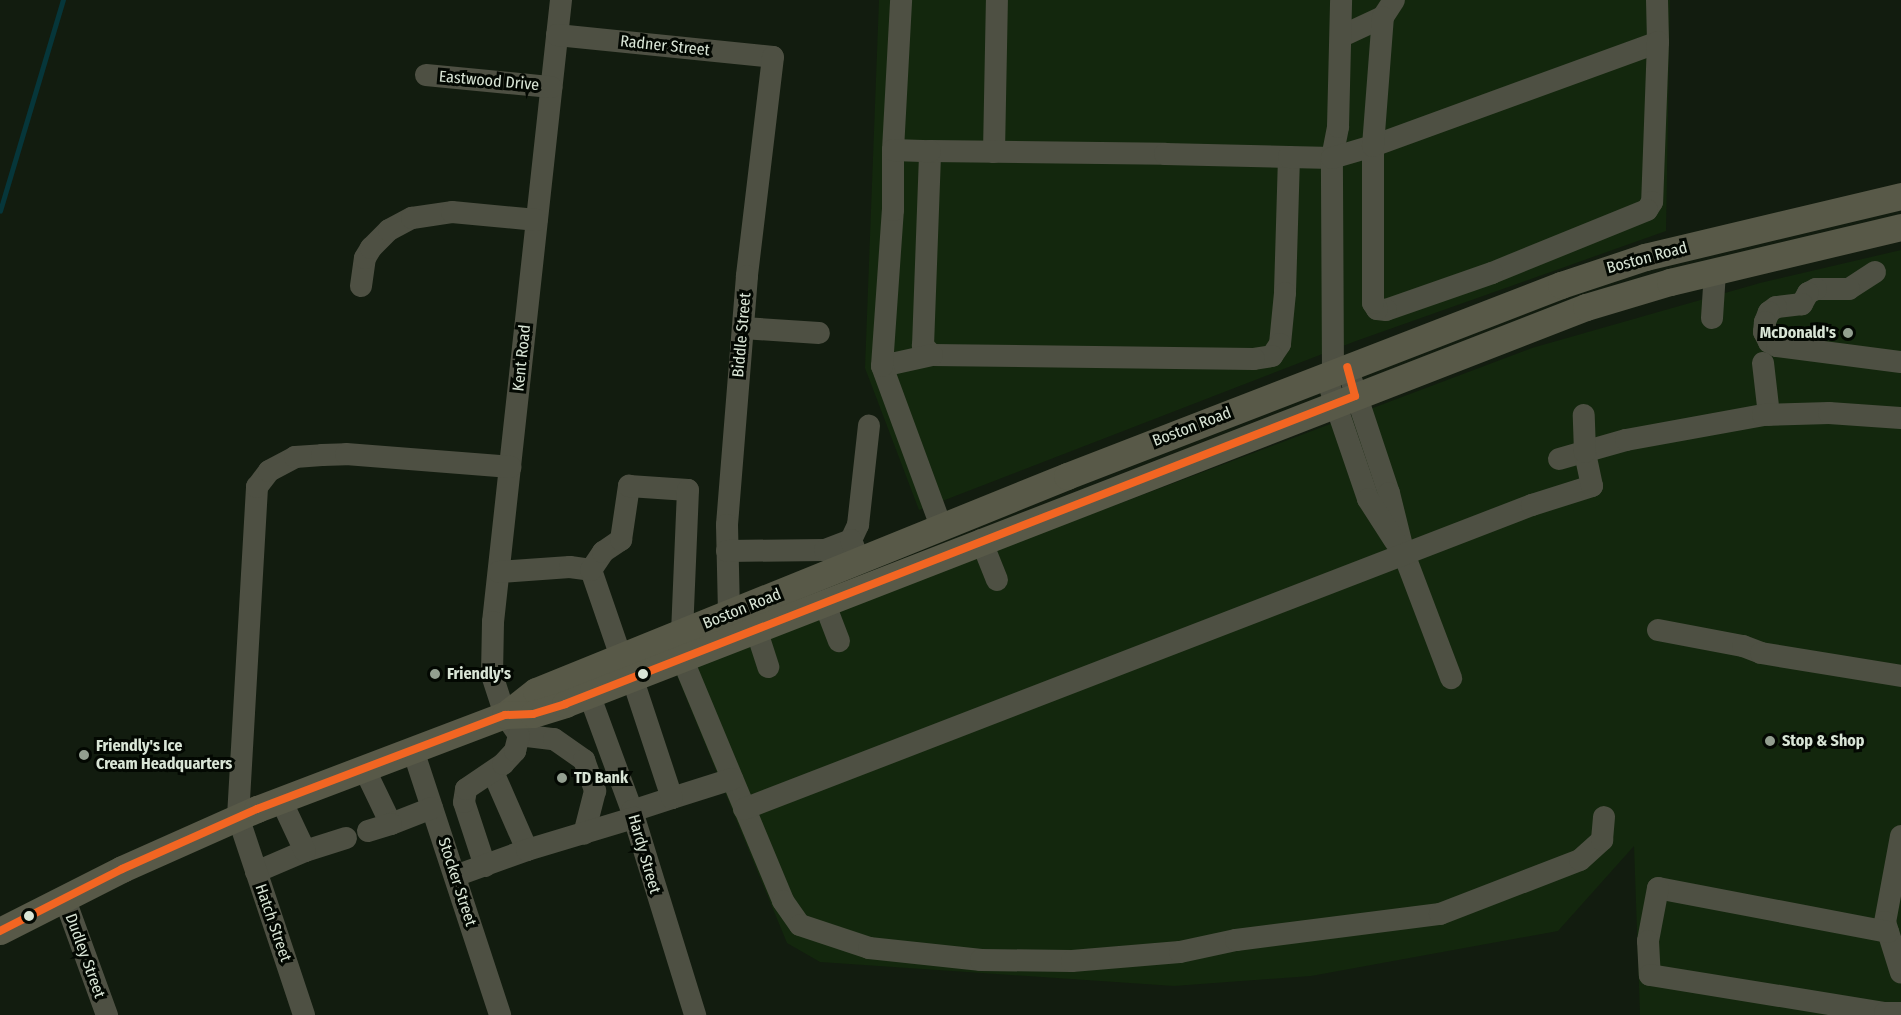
<!DOCTYPE html>
<html>
<head>
<meta charset="utf-8">
<style>
  body { margin:0 }
  #map { position:relative; width:1901px; height:1015px; overflow:hidden; background:#121c0f; font-family:"Fira Sans Condensed",sans-serif }
  div>[style] { position:absolute }
  .built>* { inset:0; background:#13270d }
  .stream>* { height:4.5px; margin:-2.25px; padding:0 2.25px; transform-origin:2.25px; border-radius:2.25px; background:#06363a }
  .minor>* { height:22px; margin:-11px; padding:0 11px; transform-origin:11px; border-radius:11px; background:#4e5043 }
  .major>* { height:27px; margin:-13.5px; padding:0 13.5px; transform-origin:13.5px; border-radius:13.5px; background:#585948 }
  .bus-1>* { height:8px; margin:-4px; padding:0 4px; transform-origin:4px; border-radius:4px; background:#f26522 }
  .dots>* { width:16px; height:16px; translate:-50% -50%; box-sizing:border-box; border:3px solid #030802; border-radius:50% }
  span { translate:-50% -50%; white-space:nowrap; text-align:center; line-height:1.15; -webkit-text-stroke:6px #030802; paint-order:stroke }
  .street-label { font-size:16px; color:#d9e5d6 }
  .poi-label { font-size:16px; color:#d9e5d6; font-weight:700 }
  .right { translate:-100% -50%; text-align:right }
  .left { translate:0 -50%; text-align:left }
</style>
</head>
<body>
<div id="map">
  <div class="built">
    <i style="clip-path:polygon(879px 0,1670px 0,1666px 231px,1356px 341px,919px 510px,865px 368px)"></i>
    <i style="clip-path:polygon(1901px 250px,1901px 1015px,1640px 1015px,1634px 846px,1558px 931px,1311px 976px,1174px 986px,820px 962px,787px 943px,675px 671px,1532px 348px,1760px 283px)"></i>
  </div>
  <div class="stream">
    <i style="left:0;top:211px;width:220px;rotate:-73.4deg"></i>
  </div>
  <div class="minor">
    <i style="left:561px;top:0;width:626px;rotate:96.24deg"></i>
    <i style="left:493px;top:622px;width:53px;rotate:91.1deg"></i>
    <i style="left:492px;top:675px;width:42px;rotate:72deg"></i>
    <i style="left:505px;top:715px;width:24px;rotate:55deg"></i>
    <i style="left:519px;top:735px;width:35px;rotate:7deg"></i>
    <i style="left:554px;top:739px;width:37px;rotate:35deg"></i>
    <i style="left:584px;top:760px;width:33px;rotate:70deg"></i>
    <i style="left:595px;top:791px;width:44px;rotate:104.3deg"></i>
    <i style="left:1657px;top:0;width:42px;rotate:88.6deg"></i>
    <i style="left:557px;top:35px;width:217px;rotate:5.8deg"></i>
    <i style="left:773px;top:57px;width:221px;rotate:96.8deg"></i>
    <i style="left:747px;top:276px;width:250px;rotate:94.6deg"></i>
    <i style="left:727px;top:525px;width:89px;rotate:88.7deg"></i>
    <i style="left:1342px;top:36px;width:45px;rotate:-24.9deg"></i>
    <i style="left:1383px;top:17px;width:20px;rotate:-57deg"></i>
    <i style="left:426px;top:75px;width:126px;rotate:5.5deg"></i>
    <i style="left:893px;top:150px;width:150px;rotate:-86.9deg"></i>
    <i style="left:994px;top:152px;width:152px;rotate:-88.9deg"></i>
    <i style="left:1289px;top:157px;width:136px;rotate:91.7deg"></i>
    <i style="left:1285px;top:293px;width:51px;rotate:95.6deg"></i>
    <i style="left:1280px;top:344px;width:14px;rotate:124deg"></i>
    <i style="left:1272px;top:356px;width:18px;rotate:171deg"></i>
    <i style="left:1254px;top:359px;width:322px;rotate:-179.3deg"></i>
    <i style="left:932px;top:355px;width:13px;rotate:-135deg"></i>
    <i style="left:923px;top:346px;width:195px;rotate:-87.9deg"></i>
    <i style="left:930px;top:151px;width:235px;rotate:0.7deg"></i>
    <i style="left:1165px;top:154px;width:124px;rotate:1.4deg"></i>
    <i style="left:1289px;top:157px;width:43px;rotate:1.3deg"></i>
    <i style="left:1332px;top:158px;width:32px;rotate:-79deg"></i>
    <i style="left:1338px;top:127px;width:127px;rotate:-88.6deg"></i>
    <i style="left:1875px;top:272px;width:31px;rotate:147deg"></i>
    <i style="left:1849px;top:289px;width:33px;rotate:180deg"></i>
    <i style="left:1816px;top:289px;width:9px;rotate:153deg"></i>
    <i style="left:1808px;top:293px;width:13px;rotate:119deg"></i>
    <i style="left:1802px;top:304px;width:26px;rotate:173deg"></i>
    <i style="left:1776px;top:307px;width:9px;rotate:144deg"></i>
    <i style="left:1769px;top:312px;width:11px;rotate:112deg"></i>
    <i style="left:1765px;top:322px;width:10px;rotate:96deg"></i>
    <i style="left:1764px;top:332px;width:11px;rotate:63deg"></i>
    <i style="left:1769px;top:342px;width:9px;rotate:27deg"></i>
    <i style="left:1777px;top:346px;width:125px;rotate:7.4deg"></i>
    <i style="left:361px;top:286px;width:28px;rotate:-82deg"></i>
    <i style="left:365px;top:258px;width:12px;rotate:-59deg"></i>
    <i style="left:371px;top:248px;width:25px;rotate:-45deg"></i>
    <i style="left:389px;top:230px;width:26px;rotate:-28deg"></i>
    <i style="left:412px;top:218px;width:40px;rotate:-8.5deg"></i>
    <i style="left:452px;top:212px;width:85px;rotate:5.4deg"></i>
    <i style="left:1712px;top:318px;width:47px;rotate:-86.3deg"></i>
    <i style="left:743px;top:328px;width:76px;rotate:3.8deg"></i>
    <i style="left:932px;top:355px;width:51px;rotate:167.6deg"></i>
    <i style="left:882px;top:366px;width:171px;rotate:69.8deg"></i>
    <i style="left:1763px;top:363px;width:52px;rotate:83.4deg"></i>
    <i style="left:882px;top:366px;width:156px;rotate:-86deg"></i>
    <i style="left:893px;top:210px;width:60px;rotate:-90deg"></i>
    <i style="left:893px;top:150px;width:37px;rotate:2deg"></i>
    <i style="left:1347px;top:367px;width:133px;rotate:71.6deg"></i>
    <i style="left:1389px;top:493px;width:63px;rotate:76.2deg"></i>
    <i style="left:1404px;top:554px;width:133px;rotate:69.2deg"></i>
    <i style="left:1333px;top:373px;width:215px;rotate:-90.3deg"></i>
    <i style="left:1332px;top:158px;width:43px;rotate:-16.3deg"></i>
    <i style="left:1373px;top:146px;width:303px;rotate:-20deg"></i>
    <i style="left:1658px;top:42px;width:160px;rotate:92.1deg"></i>
    <i style="left:1652px;top:202px;width:9px;rotate:122deg"></i>
    <i style="left:1647px;top:210px;width:167px;rotate:157.9deg"></i>
    <i style="left:1492px;top:273px;width:112px;rotate:160.8deg"></i>
    <i style="left:1386px;top:310px;width:9px;rotate:-174deg"></i>
    <i style="left:1377px;top:309px;width:7px;rotate:-124deg"></i>
    <i style="left:1373px;top:303px;width:157px;rotate:-90deg"></i>
    <i style="left:1373px;top:146px;width:129px;rotate:-85.6deg"></i>
    <i style="left:1326px;top:376px;width:130px;rotate:71.1deg"></i>
    <i style="left:1368px;top:499px;width:50px;rotate:57.3deg"></i>
    <i style="left:1559px;top:459px;width:70px;rotate:-15.8deg"></i>
    <i style="left:1626px;top:440px;width:139px;rotate:-10.3deg"></i>
    <i style="left:1763px;top:415px;width:66px;rotate:-1.7deg"></i>
    <i style="left:1829px;top:413px;width:72px;rotate:4deg"></i>
    <i style="left:851px;top:540px;width:17px;rotate:-65deg"></i>
    <i style="left:858px;top:525px;width:100px;rotate:-83.7deg"></i>
    <i style="left:981px;top:540px;width:43px;rotate:68.2deg"></i>
    <i style="left:727px;top:551px;width:98px;rotate:-0.6deg"></i>
    <i style="left:825px;top:550px;width:28px;rotate:-21deg"></i>
    <i style="left:851px;top:540px;width:22px;rotate:69deg"></i>
    <i style="left:499px;top:572px;width:71px;rotate:-4deg"></i>
    <i style="left:570px;top:567px;width:21px;rotate:8deg"></i>
    <i style="left:824px;top:602px;width:42px;rotate:69deg"></i>
    <i style="left:756px;top:629px;width:40px;rotate:72deg"></i>
    <i style="left:1658px;top:630px;width:86px;rotate:10.7deg"></i>
    <i style="left:1743px;top:646px;width:19px;rotate:21deg"></i>
    <i style="left:1761px;top:653px;width:142px;rotate:9.3deg"></i>
    <i style="left:621px;top:657px;width:92px;rotate:-109deg"></i>
    <i style="left:591px;top:570px;width:22px;rotate:-56deg"></i>
    <i style="left:603px;top:552px;width:22px;rotate:-34deg"></i>
    <i style="left:621px;top:540px;width:55px;rotate:-81.6deg"></i>
    <i style="left:629px;top:486px;width:59px;rotate:3.9deg"></i>
    <i style="left:688px;top:490px;width:143px;rotate:92.4deg"></i>
    <i style="left:682px;top:658px;width:263px;rotate:67.4deg"></i>
    <i style="left:783px;top:901px;width:29px;rotate:55deg"></i>
    <i style="left:800px;top:925px;width:73px;rotate:18.4deg"></i>
    <i style="left:869px;top:948px;width:113px;rotate:6.1deg"></i>
    <i style="left:981px;top:960px;width:91px;rotate:0.6deg"></i>
    <i style="left:1072px;top:961px;width:108px;rotate:-4.8deg"></i>
    <i style="left:1180px;top:952px;width:57px;rotate:-12.1deg"></i>
    <i style="left:1236px;top:940px;width:206px;rotate:-7.3deg"></i>
    <i style="left:1440px;top:914px;width:150px;rotate:-21.1deg"></i>
    <i style="left:1580px;top:860px;width:30px;rotate:-42deg"></i>
    <i style="left:1602px;top:840px;width:23px;rotate:-85deg"></i>
    <i style="left:589px;top:694px;width:125px;rotate:69.8deg"></i>
    <i style="left:632px;top:811px;width:214px;rotate:72.8deg"></i>
    <i style="left:413px;top:750px;width:279px;rotate:71.8deg"></i>
    <i style="left:364px;top:768px;width:62px;rotate:64.3deg"></i>
    <i style="left:391px;top:824px;width:44px;rotate:-21.3deg"></i>
    <i style="left:493px;top:772px;width:85px;rotate:66.4deg"></i>
    <i style="left:672px;top:798px;width:63px;rotate:-17.6deg"></i>
    <i style="left:744px;top:809px;width:845px;rotate:-21.1deg"></i>
    <i style="left:1532px;top:505px;width:63px;rotate:-17.6deg"></i>
    <i style="left:1592px;top:486px;width:35px;rotate:-102deg"></i>
    <i style="left:1585px;top:452px;width:37px;rotate:-92deg"></i>
    <i style="left:632px;top:811px;width:42px;rotate:-18deg"></i>
    <i style="left:672px;top:798px;width:127px;rotate:-108.3deg"></i>
    <i style="left:368px;top:831px;width:24px;rotate:-17deg"></i>
    <i style="left:1901px;top:836px;width:87px;rotate:100.5deg"></i>
    <i style="left:1885px;top:922px;width:53px;rotate:72.6deg"></i>
    <i style="left:305px;top:851px;width:43px;rotate:-17.6deg"></i>
    <i style="left:485px;top:866px;width:67px;rotate:-108.2deg"></i>
    <i style="left:464px;top:802px;width:13px;rotate:-81deg"></i>
    <i style="left:466px;top:789px;width:45px;rotate:-34deg"></i>
    <i style="left:503px;top:764px;width:18px;rotate:-47deg"></i>
    <i style="left:515px;top:751px;width:16px;rotate:-76deg"></i>
    <i style="left:256px;top:872px;width:53px;rotate:-23.2deg"></i>
    <i style="left:305px;top:851px;width:56px;rotate:-115.2deg"></i>
    <i style="left:455px;top:876px;width:77px;rotate:-19.9deg"></i>
    <i style="left:527px;top:850px;width:112px;rotate:-16.7deg"></i>
    <i style="left:64px;top:897px;width:126px;rotate:70deg"></i>
    <i style="left:1888px;top:932px;width:234px;rotate:-169.2deg"></i>
    <i style="left:1658px;top:888px;width:54px;rotate:100.7deg"></i>
    <i style="left:1648px;top:941px;width:34px;rotate:87deg"></i>
    <i style="left:1650px;top:975px;width:238px;rotate:9.2deg"></i>
    <i style="left:1885px;top:1013px;width:16px"></i>
    <i style="left:304px;top:1015px;width:209px;rotate:-108.4deg"></i>
    <i style="left:238px;top:817px;width:331px;rotate:-86.7deg"></i>
    <i style="left:257px;top:487px;width:20px;rotate:-53deg"></i>
    <i style="left:269px;top:471px;width:30px;rotate:-28deg"></i>
    <i style="left:295px;top:457px;width:27px;rotate:-4deg"></i>
    <i style="left:322px;top:455px;width:24px;rotate:-2deg"></i>
    <i style="left:346px;top:454px;width:165px;rotate:4.5deg"></i>
  </div>
  <div class="major">
    <i style="left:505px;top:715px;width:39px;rotate:-38deg"></i>
    <i style="left:536px;top:691px;width:573px;rotate:-22.04deg"></i>
    <i style="left:1067px;top:476px;width:530px;rotate:-21.14deg"></i>
    <i style="left:1561px;top:285px;width:89px;rotate:-18.4deg"></i>
    <i style="left:1645px;top:257px;width:263px;rotate:-13.4deg"></i>
    <i style="left:0;top:931px;width:137px;rotate:-26.9deg"></i>
    <i style="left:122px;top:869px;width:148px;rotate:-24deg"></i>
    <i style="left:257px;top:809px;width:265px;rotate:-20.8deg"></i>
    <i style="left:505px;top:715px;width:28px;rotate:-2deg"></i>
    <i style="left:533px;top:714px;width:34px;rotate:-17deg"></i>
    <i style="left:565px;top:704px;width:1095px;rotate:-21.25deg"></i>
    <i style="left:1586px;top:307px;width:88px;rotate:-16.6deg"></i>
    <i style="left:1670px;top:282px;width:237px;rotate:-13.4deg"></i>
  </div>
  <div class="bus-1">
    <i style="left:0;top:931px;width:137px;rotate:-26.9deg"></i>
    <i style="left:122px;top:869px;width:148px;rotate:-24deg"></i>
    <i style="left:257px;top:809px;width:265px;rotate:-20.8deg"></i>
    <i style="left:505px;top:715px;width:28px;rotate:-2deg"></i>
    <i style="left:533px;top:714px;width:34px;rotate:-17deg"></i>
    <i style="left:565px;top:704px;width:848px;rotate:-21.3deg"></i>
    <i style="left:1355px;top:396px;width:30px;rotate:-105deg"></i>
  </div>
  <div class="dots">
    <i style="left:1848px;top:333px;background:#939f90"></i>
    <i style="left:435px;top:674px;background:#939f90"></i>
    <i style="left:643px;top:674px;background:#d9e5d6"></i>
    <i style="left:1770px;top:741px;background:#939f90"></i>
    <i style="left:84px;top:755px;background:#939f90"></i>
    <i style="left:562px;top:778px;background:#939f90"></i>
    <i style="left:29px;top:916px;background:#d9e5d6"></i>
  </div>
  <div class="street-label">
    <span style="left:665px;top:46px;rotate:6deg">Radner Street</span>
    <span style="left:489px;top:81px;rotate:5deg">Eastwood Drive</span>
    <span style="left:1647px;top:258px;rotate:-15deg">Boston Road</span>
    <span style="left:742px;top:335px;rotate:-85deg">Biddle Street</span>
    <span style="left:522px;top:358px;rotate:-84deg">Kent Road</span>
    <span style="left:1192px;top:427px;rotate:-21deg">Boston Road</span>
    <span style="left:742px;top:609px;rotate:-22deg">Boston Road</span>
    <span style="left:644px;top:854px;rotate:74deg">Hardy Street</span>
    <span style="left:457px;top:882px;rotate:72deg">Stocker Street</span>
    <span style="left:273px;top:923px;rotate:71deg">Hatch Street</span>
    <span style="left:85px;top:956px;rotate:70deg">Dudley Street</span>
  </div>
  <div class="poi-label">
    <span class="right" style="left:1836px;top:333px">McDonald's</span>
    <span class="left" style="left:447px;top:674px">Friendly's</span>
    <span class="left" style="left:1782px;top:741px">Stop &amp; Shop</span>
    <span class="left" style="left:96px;top:755px">Friendly's Ice<br>Cream Headquarters</span>
    <span class="left" style="left:574px;top:778px">TD Bank</span>
  </div>
</div>
</body>
</html>
